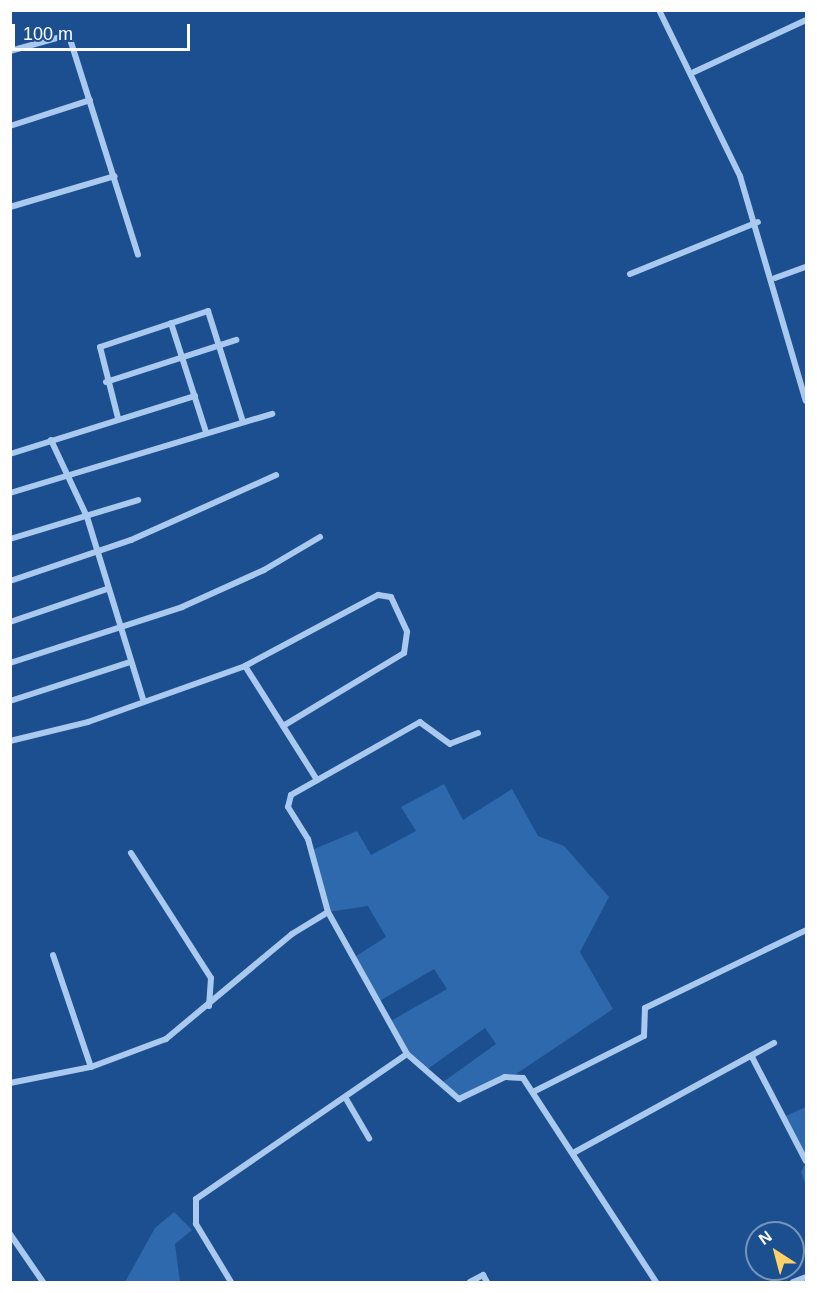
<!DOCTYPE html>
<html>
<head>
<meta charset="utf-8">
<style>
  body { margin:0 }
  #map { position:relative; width:817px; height:1293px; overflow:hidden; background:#1b4f8f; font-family:Helvetica,sans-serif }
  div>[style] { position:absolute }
  .green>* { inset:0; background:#2e69ad }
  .minor>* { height:6px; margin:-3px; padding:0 3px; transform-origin:3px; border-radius:3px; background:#a9c9ee }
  span { translate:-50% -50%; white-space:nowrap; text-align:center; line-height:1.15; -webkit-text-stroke:6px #1b4f8f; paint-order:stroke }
  .frame { position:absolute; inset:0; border:12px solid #fff; pointer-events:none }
  .north { position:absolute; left:745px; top:1221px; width:60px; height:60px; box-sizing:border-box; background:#1b4f8f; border:2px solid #7695bc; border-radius:50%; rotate:324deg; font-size:16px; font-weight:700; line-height:24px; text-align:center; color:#fff }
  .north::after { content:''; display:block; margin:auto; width:21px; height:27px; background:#ffd166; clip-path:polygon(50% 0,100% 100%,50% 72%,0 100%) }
  .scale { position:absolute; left:12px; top:24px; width:178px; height:27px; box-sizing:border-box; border:3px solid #fff; border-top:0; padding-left:8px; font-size:18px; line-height:21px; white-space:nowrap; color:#fff; -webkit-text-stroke:4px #1b4f8f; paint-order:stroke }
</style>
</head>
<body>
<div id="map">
  <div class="green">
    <i style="clip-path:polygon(444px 784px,463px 820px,512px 789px,538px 836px,564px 846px,609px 897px,580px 952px,613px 1009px,516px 1074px,459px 1099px,439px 1085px,496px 1044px,485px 1028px,425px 1071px,407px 1054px,389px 1022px,447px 989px,434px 969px,378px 1002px,353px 958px,386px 937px,368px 906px,328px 912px,312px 850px,357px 831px,371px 855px,416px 831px,401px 807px)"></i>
    <i style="clip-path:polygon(806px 1107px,806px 1186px,801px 1172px,806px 1161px,783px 1117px)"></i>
    <i style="clip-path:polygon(174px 1212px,192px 1230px,175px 1244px,180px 1282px,125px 1282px,155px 1228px)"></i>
  </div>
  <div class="minor">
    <i style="left:659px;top:10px;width:185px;rotate:64deg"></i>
    <i style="left:740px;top:176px;width:234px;rotate:73.7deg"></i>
    <i style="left:10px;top:51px;width:52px;rotate:-15.6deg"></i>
    <i style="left:60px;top:37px;width:10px;rotate:11deg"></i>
    <i style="left:70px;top:39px;width:226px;rotate:72.5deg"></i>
    <i style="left:694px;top:72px;width:123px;rotate:-24.9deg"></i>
    <i style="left:10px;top:126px;width:84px;rotate:-18deg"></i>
    <i style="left:10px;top:207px;width:109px;rotate:-16.4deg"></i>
    <i style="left:630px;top:274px;width:138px;rotate:-22.1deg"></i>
    <i style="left:775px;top:278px;width:33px;rotate:-20deg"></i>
    <i style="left:171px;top:323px;width:114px;rotate:72.2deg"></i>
    <i style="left:106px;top:382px;width:137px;rotate:-17.9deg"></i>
    <i style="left:118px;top:418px;width:73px;rotate:-104.2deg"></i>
    <i style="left:100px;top:347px;width:114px;rotate:-18.4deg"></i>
    <i style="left:208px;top:311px;width:116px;rotate:72.5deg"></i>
    <i style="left:51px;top:440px;width:85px;rotate:64.9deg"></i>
    <i style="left:87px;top:517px;width:190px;rotate:72.9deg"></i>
    <i style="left:10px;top:454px;width:194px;rotate:-17.4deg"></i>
    <i style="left:10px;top:493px;width:274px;rotate:-16.8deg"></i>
    <i style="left:10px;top:539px;width:134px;rotate:-16.9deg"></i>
    <i style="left:10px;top:581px;width:128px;rotate:-18.7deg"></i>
    <i style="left:131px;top:540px;width:159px;rotate:-24.1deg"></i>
    <i style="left:10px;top:622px;width:102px;rotate:-18.8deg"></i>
    <i style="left:10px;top:663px;width:181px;rotate:-18deg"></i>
    <i style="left:182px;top:607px;width:90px;rotate:-24.3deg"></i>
    <i style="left:264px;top:570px;width:65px;rotate:-30.5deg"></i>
    <i style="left:245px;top:666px;width:135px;rotate:57.7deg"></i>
    <i style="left:10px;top:701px;width:126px;rotate:-18deg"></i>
    <i style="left:478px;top:733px;width:30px;rotate:159deg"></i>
    <i style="left:450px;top:744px;width:37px;rotate:-144deg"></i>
    <i style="left:420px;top:722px;width:148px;rotate:150.5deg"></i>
    <i style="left:291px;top:795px;width:12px;rotate:104deg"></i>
    <i style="left:288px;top:807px;width:38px;rotate:58deg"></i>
    <i style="left:308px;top:839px;width:76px;rotate:74.7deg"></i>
    <i style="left:328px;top:912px;width:162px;rotate:60.9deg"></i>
    <i style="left:407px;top:1054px;width:69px;rotate:40.9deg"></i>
    <i style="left:459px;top:1099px;width:51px;rotate:-25.6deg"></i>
    <i style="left:505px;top:1077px;width:18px;rotate:3deg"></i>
    <i style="left:523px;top:1078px;width:244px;rotate:56.9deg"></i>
    <i style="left:10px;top:741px;width:80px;rotate:-13.7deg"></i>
    <i style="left:88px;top:722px;width:167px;rotate:-19.6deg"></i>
    <i style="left:245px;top:666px;width:151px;rotate:-28.1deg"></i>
    <i style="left:378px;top:595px;width:13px;rotate:9deg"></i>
    <i style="left:391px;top:597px;width:38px;rotate:65deg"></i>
    <i style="left:407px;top:632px;width:21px;rotate:98deg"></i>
    <i style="left:404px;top:653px;width:141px;rotate:148.9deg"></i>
    <i style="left:131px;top:853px;width:148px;rotate:57.4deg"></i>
    <i style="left:211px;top:978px;width:28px;rotate:94deg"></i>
    <i style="left:53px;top:955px;width:118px;rotate:71.3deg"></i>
    <i style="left:752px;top:1057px;width:117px;rotate:62.6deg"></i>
    <i style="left:10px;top:1083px;width:83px;rotate:-11.2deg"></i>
    <i style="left:91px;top:1067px;width:80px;rotate:-20.5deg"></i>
    <i style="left:166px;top:1039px;width:164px;rotate:-39.8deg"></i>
    <i style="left:292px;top:934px;width:42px;rotate:-31.4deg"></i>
    <i style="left:533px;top:1092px;width:124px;rotate:-26.8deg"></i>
    <i style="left:644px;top:1036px;width:28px;rotate:-88deg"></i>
    <i style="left:645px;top:1008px;width:179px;rotate:-25.8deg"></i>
    <i style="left:345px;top:1097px;width:48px;rotate:59.7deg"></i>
    <i style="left:575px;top:1152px;width:227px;rotate:-28.7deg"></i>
    <i style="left:10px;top:1234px;width:58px;rotate:55.5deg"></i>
    <i style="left:231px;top:1282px;width:68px;rotate:-121.1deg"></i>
    <i style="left:196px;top:1224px;width:25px;rotate:-90deg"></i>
    <i style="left:196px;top:1199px;width:256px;rotate:-34.5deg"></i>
    <i style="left:470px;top:1282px;width:15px;rotate:-28deg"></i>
    <i style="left:483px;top:1275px;width:8px;rotate:60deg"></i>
    <i style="left:793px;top:1282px;width:14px;rotate:-21deg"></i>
  </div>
  <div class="frame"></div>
  <div class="north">N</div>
  <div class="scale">100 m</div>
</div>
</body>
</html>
